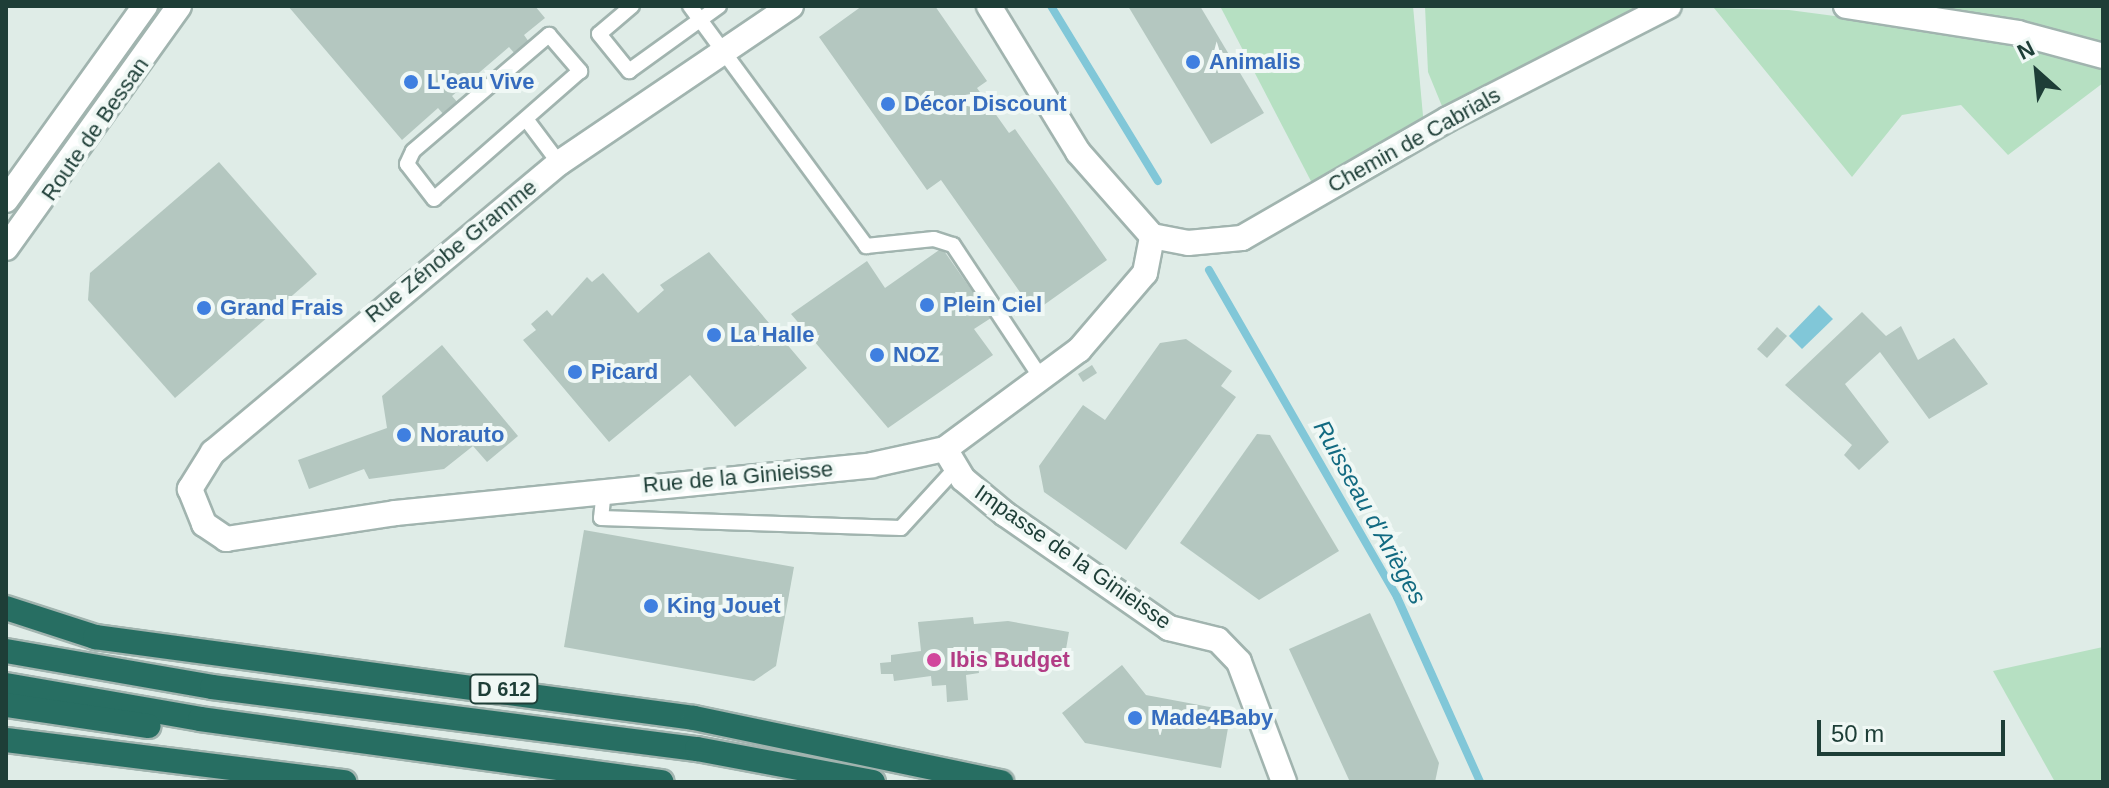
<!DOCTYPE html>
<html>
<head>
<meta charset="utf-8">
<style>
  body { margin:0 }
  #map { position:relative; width:2109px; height:788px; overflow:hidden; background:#dfece7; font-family:Arial,sans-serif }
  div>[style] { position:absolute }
  .green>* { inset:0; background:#b6e0c2 }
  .water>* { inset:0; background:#81c7d8 }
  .stream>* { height:8px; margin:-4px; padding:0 4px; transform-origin:4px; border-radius:4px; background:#81c7d8 }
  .building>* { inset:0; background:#b4c7c0 }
  .roads { filter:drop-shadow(2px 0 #a1b4af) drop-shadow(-2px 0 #a1b4af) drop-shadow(0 2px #a1b4af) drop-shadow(0 -2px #a1b4af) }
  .lane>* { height:14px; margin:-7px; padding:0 7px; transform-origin:7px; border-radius:7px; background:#fff }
  .street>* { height:24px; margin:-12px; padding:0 12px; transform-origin:12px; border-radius:12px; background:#fff }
  .secondary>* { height:24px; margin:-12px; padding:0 12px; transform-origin:12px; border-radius:12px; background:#fff }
  .highway>* { height:24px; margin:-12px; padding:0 12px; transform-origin:12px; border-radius:12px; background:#276e62 }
  .dots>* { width:22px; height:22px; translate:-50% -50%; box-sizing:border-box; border:4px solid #f0f8f5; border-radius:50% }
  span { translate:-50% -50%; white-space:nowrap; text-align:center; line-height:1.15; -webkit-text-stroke:8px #f0f8f5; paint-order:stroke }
  .shield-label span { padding:2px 6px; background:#f0f8f5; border:2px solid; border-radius:6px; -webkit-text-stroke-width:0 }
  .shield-label { font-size:20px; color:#1e3e37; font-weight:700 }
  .shop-label { font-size:22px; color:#366cbe; font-weight:700 }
  .left { translate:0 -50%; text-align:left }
  .street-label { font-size:22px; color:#1e3e37 }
  .hotel-label { font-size:22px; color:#b23c85; font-weight:700 }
  .water-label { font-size:24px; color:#126a81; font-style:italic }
  .frame { position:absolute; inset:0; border:8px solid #1e3e37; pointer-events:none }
  .north { position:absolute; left:1997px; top:32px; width:80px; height:80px; -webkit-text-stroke:6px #f0f8f5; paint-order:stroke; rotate:333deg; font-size:22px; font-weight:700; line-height:32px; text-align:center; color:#1e3e37 }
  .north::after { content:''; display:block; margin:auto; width:28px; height:36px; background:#1e3e37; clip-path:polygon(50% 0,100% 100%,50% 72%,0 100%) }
  .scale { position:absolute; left:1817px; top:720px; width:188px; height:36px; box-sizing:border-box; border:4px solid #1e3e37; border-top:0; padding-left:10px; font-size:24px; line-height:28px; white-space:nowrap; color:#1e3e37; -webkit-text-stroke:6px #f0f8f5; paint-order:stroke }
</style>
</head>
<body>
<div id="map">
  <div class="green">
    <i style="clip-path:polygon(1220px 6px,1413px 6px,1424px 127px,1313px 185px)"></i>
    <i style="clip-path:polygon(1425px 6px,1640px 6px,1444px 111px,1428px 72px)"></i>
    <i style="clip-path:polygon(1922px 6px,2103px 6px,2103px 48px,1982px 14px)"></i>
    <i style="clip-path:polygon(1714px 8px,1789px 10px,2009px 39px,2103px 67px,2103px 83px,2008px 155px,1961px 105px,1902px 115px,1852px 177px)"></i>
    <i style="clip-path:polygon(2103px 647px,2103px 782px,2055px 782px,1993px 671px)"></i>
  </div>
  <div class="water">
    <i style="clip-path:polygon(1819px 305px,1833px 319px,1802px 349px,1789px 336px)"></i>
  </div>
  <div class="stream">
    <i style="left:1051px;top:6px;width:205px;rotate:58.6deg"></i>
    <i style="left:1209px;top:270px;width:377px;rotate:60.1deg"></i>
    <i style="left:1397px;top:597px;width:203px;rotate:65.8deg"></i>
  </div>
  <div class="building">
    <i style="clip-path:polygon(288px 6px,535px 6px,545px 18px,524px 35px,529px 42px,515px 54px,509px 47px,452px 96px,458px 103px,444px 115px,438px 108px,402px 140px)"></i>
    <i style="clip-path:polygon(862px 6px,935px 6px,987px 81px,977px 88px,1009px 133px,1015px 129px,1107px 260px,1034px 312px,941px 180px,927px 190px,819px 37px)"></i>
    <i style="clip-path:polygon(1128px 6px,1200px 6px,1264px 113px,1211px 144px)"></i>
    <i style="clip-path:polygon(219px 162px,317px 274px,175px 398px,88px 300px,90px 273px)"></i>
    <i style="clip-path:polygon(942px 248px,991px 318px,974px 329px,993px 355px,888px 428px,791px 314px,867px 261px,885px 288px)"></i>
    <i style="clip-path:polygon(709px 252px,807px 368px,735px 427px,690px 375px,609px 442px,523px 340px,536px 330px,531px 324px,547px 310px,552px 316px,587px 277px,592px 282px,603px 273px,638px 313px,664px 290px,660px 285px)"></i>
    <i style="clip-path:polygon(1862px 312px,1886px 336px,1901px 326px,1918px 360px,1954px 338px,1988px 384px,1929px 419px,1880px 352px,1845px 384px,1889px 442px,1859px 470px,1844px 455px,1852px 445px,1785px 385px)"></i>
    <i style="clip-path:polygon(1777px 327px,1787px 336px,1767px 358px,1757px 349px)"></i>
    <i style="clip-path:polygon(1186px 339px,1232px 371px,1221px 386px,1236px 397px,1126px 550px,1044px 492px,1039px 466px,1083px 405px,1105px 420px,1160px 343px)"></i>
    <i style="clip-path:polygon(442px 345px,518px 436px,487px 462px,473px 446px,444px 469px,369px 479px,364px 469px,309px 489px,298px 460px,387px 428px,382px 396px)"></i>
    <i style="clip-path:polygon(1092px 365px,1097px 373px,1083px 382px,1078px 374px)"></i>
    <i style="clip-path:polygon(1257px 434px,1270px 435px,1339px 551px,1259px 600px,1180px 543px)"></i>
    <i style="clip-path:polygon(584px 530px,794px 567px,776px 666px,754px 681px,564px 647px)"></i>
    <i style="clip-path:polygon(1370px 613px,1439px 763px,1435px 782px,1350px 782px,1289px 649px)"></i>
    <i style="clip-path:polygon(973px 617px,974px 624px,1008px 621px,1069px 632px,1063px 666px,977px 658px,979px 673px,966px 675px,968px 700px,947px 702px,946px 685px,932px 686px,931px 676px,894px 681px,893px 674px,881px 674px,880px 663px,891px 662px,891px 655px,921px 651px,918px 622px)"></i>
    <i style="clip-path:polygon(1122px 665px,1146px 695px,1231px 711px,1221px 768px,1085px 743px,1062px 713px)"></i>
  </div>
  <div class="roads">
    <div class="lane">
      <i style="left:632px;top:6px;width:43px;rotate:139.7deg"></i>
      <i style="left:599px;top:34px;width:48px;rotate:51deg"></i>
      <i style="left:629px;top:71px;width:111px;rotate:-35.8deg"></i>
      <i style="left:690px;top:6px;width:298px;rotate:53.7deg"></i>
      <i style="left:866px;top:246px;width:68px;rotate:-5.9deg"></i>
      <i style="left:934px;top:239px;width:20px;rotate:18deg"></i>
      <i style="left:953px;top:245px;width:159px;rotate:56.5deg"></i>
      <i style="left:549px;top:35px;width:48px;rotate:49.3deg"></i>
      <i style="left:580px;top:71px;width:194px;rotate:138.8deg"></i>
      <i style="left:434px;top:199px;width:44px;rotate:-127.6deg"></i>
      <i style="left:407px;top:164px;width:14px;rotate:-65deg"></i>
      <i style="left:413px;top:151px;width:179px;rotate:-40.5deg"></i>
      <i style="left:529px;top:123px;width:50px;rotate:53.1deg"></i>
      <i style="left:604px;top:490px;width:28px;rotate:96deg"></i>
      <i style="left:601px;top:518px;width:300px;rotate:1.9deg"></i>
      <i style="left:901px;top:528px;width:81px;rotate:-47.5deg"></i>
    </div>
    <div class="street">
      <i style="left:791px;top:6px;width:280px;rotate:145.9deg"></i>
      <i style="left:559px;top:163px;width:451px;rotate:140.1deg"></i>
      <i style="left:213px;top:452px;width:44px;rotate:121.9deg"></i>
      <i style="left:190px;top:489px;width:38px;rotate:68deg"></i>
      <i style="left:204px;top:524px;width:27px;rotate:34deg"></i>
      <i style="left:226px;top:539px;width:171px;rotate:-8.7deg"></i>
      <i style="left:395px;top:513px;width:479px;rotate:-5.7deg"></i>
      <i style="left:872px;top:465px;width:75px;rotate:-12.4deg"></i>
      <i style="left:945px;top:449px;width:167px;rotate:-36.5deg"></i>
      <i style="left:1079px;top:350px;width:101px;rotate:-49.4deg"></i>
      <i style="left:1145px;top:273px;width:38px;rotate:-79deg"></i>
      <i style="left:989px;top:6px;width:171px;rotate:58.6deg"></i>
      <i style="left:1078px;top:152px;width:112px;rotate:48.6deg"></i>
      <i style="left:1846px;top:6px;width:174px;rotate:8.9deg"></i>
      <i style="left:2018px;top:33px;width:88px;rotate:15.1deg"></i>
      <i style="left:1152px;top:236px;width:37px;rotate:11deg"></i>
      <i style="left:1188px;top:243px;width:54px;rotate:-5.3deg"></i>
      <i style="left:1242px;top:238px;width:238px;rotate:-30deg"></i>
      <i style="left:1448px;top:119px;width:248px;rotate:-27.1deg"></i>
      <i style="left:945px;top:449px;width:35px;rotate:59deg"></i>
      <i style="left:963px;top:479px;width:55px;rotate:39.8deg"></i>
      <i style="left:1005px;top:514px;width:200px;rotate:34.8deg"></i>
      <i style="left:1169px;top:628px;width:50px;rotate:13.8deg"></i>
      <i style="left:1218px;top:640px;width:30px;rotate:46deg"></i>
      <i style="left:1239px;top:662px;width:128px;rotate:69.4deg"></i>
    </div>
    <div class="secondary">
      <i style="left:6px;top:200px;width:239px;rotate:-54.4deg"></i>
      <i style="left:6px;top:248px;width:297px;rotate:-54.4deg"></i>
    </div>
    <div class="highway">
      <i style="left:6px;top:608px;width:94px;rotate:18deg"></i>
      <i style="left:95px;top:637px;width:604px;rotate:7.7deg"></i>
      <i style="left:694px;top:718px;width:314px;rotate:11.8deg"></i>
      <i style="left:6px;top:651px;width:209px;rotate:9.9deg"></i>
      <i style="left:212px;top:687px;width:489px;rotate:7.3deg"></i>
      <i style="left:697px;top:749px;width:179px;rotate:10.6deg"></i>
      <i style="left:6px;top:685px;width:197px;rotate:9.9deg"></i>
      <i style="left:200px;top:719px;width:466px;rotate:7.8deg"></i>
      <i style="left:6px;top:705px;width:144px;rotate:8.4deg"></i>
      <i style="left:6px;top:740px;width:341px;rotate:7.1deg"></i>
    </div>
  </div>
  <div class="dots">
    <i style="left:1193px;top:62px;background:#3f7fe0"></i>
    <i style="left:411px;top:82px;background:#3f7fe0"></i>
    <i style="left:888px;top:104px;background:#3f7fe0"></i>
    <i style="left:927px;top:305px;background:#3f7fe0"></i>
    <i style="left:204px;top:308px;background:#3f7fe0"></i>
    <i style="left:714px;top:335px;background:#3f7fe0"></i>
    <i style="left:877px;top:355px;background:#3f7fe0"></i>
    <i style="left:575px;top:372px;background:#3f7fe0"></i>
    <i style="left:404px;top:435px;background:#3f7fe0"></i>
    <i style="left:651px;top:606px;background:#3f7fe0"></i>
    <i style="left:934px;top:660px;background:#d1479c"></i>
    <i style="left:1135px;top:718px;background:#3f7fe0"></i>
  </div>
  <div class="shield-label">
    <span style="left:504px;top:689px">D 612</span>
  </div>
  <div class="shop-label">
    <span class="left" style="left:1209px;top:62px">Animalis</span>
    <span class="left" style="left:427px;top:82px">L'eau Vive</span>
    <span class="left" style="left:904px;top:104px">Décor Discount</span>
    <span class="left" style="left:943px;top:305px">Plein Ciel</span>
    <span class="left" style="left:220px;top:308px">Grand Frais</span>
    <span class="left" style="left:730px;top:335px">La Halle</span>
    <span class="left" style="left:893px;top:355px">NOZ</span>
    <span class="left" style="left:591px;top:372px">Picard</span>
    <span class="left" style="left:420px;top:435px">Norauto</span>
    <span class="left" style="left:667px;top:606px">King Jouet</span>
    <span class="left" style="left:1151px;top:718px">Made4Baby</span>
  </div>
  <div class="street-label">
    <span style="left:95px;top:129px;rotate:-55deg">Route de Bessan</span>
    <span style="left:1414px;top:140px;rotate:-29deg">Chemin de Cabrials</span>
    <span style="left:451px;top:251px;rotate:-39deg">Rue Zénobe Gramme</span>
    <span style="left:738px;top:477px;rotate:-5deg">Rue de la Ginieisse</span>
    <span style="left:1073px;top:557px;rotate:35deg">Impasse de la Ginieisse</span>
  </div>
  <div class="hotel-label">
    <span class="left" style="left:950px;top:660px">Ibis Budget</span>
  </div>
  <div class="water-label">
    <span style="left:1370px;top:512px;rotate:61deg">Ruisseau d'Arièges</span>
  </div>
  <div class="frame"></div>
  <div class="north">N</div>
  <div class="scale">50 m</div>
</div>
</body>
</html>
